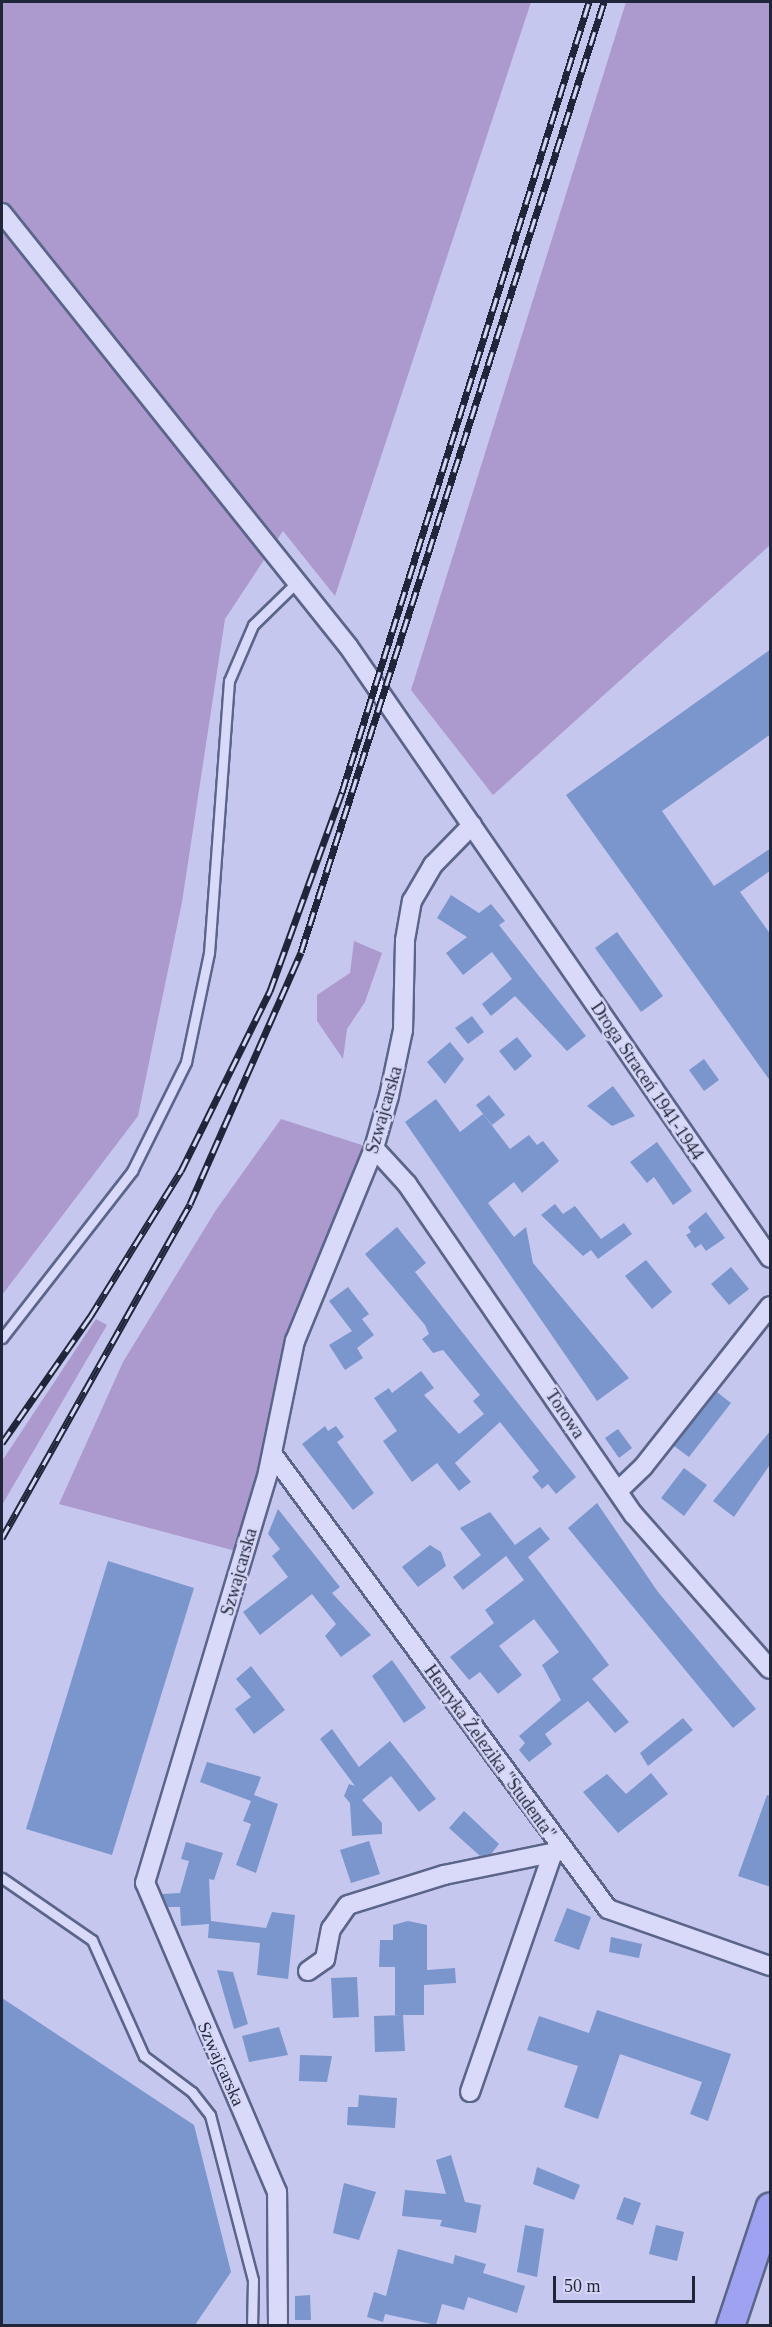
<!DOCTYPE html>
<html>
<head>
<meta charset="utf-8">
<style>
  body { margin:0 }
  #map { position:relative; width:772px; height:2327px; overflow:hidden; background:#c5c7ee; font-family:"Times New Roman",serif }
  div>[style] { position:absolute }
  .green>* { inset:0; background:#ac99cd }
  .building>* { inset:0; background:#7b96cc }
  .roads { filter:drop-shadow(2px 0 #5b658a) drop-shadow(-2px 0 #5b658a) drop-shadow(0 2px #5b658a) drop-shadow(0 -2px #5b658a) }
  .lane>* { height:9px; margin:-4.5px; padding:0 4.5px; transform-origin:4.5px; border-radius:4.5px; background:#d9daf9 }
  .street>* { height:18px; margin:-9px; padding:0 9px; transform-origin:9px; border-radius:9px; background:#d9daf9 }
  .primary>* { height:27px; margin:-13.5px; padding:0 13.5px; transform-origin:13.5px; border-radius:13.5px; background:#9ea2f1 }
  .rail>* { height:7px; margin-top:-3.5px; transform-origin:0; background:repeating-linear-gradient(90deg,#d5d6f6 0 14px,#1f263a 0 28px); box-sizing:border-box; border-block:2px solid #1f263a }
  span { translate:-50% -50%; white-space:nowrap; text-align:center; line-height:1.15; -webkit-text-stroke:5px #d5d6f6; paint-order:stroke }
  .street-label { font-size:18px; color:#1f263a }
  .frame { position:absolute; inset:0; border:3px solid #1f263a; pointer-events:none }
  .scale { position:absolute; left:553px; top:2276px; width:142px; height:27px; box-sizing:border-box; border:3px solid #1f263a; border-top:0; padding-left:8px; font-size:18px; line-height:21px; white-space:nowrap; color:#1f263a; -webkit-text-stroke:4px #d5d6f6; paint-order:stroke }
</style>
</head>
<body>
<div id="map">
  <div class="green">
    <i style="clip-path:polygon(2px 2px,531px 2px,335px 596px,283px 531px,225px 619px,182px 902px,138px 1116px,2px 1295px)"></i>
    <i style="clip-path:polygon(626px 2px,770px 2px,770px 545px,493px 795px,411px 690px)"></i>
    <i style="clip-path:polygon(354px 941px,382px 953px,365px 1002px,347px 1029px,343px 1059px,317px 1021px,317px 995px,350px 973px)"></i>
    <i style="clip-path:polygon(281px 1119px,368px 1147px,286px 1339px,269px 1440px,236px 1551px,59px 1504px,123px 1362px,216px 1210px)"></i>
    <i style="clip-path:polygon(96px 1319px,107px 1325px,2px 1505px,2px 1461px)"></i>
  </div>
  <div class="building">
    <i style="clip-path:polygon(771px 649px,771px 734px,662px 811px,714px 886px,771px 848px,771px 870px,740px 892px,771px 935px,771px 1082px,566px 795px)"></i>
    <i style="clip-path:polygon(451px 895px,479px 913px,491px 904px,505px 921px,499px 925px,586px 1036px,567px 1051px,515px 996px,491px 1016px,482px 1004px,512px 979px,492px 952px,463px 975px,446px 953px,467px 937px,437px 918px)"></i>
    <i style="clip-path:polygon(617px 932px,663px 996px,641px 1012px,595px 948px)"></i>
    <i style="clip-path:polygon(472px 1016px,484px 1032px,468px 1044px,455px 1028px)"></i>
    <i style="clip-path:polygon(517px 1037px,532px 1056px,515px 1071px,499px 1051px)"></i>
    <i style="clip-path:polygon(450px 1042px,464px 1059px,445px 1084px,427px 1062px)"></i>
    <i style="clip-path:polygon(704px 1059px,719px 1080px,704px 1091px,689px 1070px)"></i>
    <i style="clip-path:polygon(613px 1086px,635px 1116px,612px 1126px,587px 1106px)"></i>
    <i style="clip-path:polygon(489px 1095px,505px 1115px,492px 1125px,476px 1105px)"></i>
    <i style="clip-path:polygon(436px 1099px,460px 1132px,483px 1114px,510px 1149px,529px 1135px,537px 1145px,543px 1141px,559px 1161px,522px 1193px,514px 1182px,488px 1203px,514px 1237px,526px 1227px,533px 1263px,629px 1378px,597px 1401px,405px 1122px)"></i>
    <i style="clip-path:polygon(657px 1142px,692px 1191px,673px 1205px,654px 1177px,647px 1183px,630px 1162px)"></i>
    <i style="clip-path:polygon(555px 1204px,563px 1214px,575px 1206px,601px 1239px,624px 1223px,632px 1234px,598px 1259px,591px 1250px,583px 1256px,541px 1215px)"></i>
    <i style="clip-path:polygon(706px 1212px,725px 1238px,706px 1251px,701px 1244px,695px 1248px,686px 1235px,691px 1232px,688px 1227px)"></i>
    <i style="clip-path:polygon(397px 1227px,426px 1263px,415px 1272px,576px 1477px,556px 1494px,548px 1484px,542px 1489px,532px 1477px,539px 1471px,500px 1422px,455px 1463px,471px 1482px,459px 1491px,437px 1463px,412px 1482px,383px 1441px,397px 1431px,374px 1398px,389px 1388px,392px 1393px,421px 1371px,434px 1388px,424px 1395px,459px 1434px,484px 1414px,473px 1401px,480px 1395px,443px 1350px,433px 1353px,422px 1339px,429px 1334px,425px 1325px,365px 1254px)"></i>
    <i style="clip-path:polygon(646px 1260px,672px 1292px,652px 1309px,625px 1276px)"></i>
    <i style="clip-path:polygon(731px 1267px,749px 1289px,729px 1305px,711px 1284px)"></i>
    <i style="clip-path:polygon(348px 1287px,369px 1314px,362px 1319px,374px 1335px,357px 1348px,363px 1358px,345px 1370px,329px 1345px,352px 1331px,329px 1301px)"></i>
    <i style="clip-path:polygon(717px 1392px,731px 1403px,689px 1457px,674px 1446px)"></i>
    <i style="clip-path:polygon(325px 1426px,328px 1431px,336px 1426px,344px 1437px,337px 1442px,374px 1493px,353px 1510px,302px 1444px)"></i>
    <i style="clip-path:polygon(618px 1429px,632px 1448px,619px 1458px,605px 1438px)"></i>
    <i style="clip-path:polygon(771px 1430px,771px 1463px,734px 1517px,713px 1501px)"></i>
    <i style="clip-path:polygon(684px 1468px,707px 1485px,684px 1516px,661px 1498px)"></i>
    <i style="clip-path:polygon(597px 1503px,658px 1592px,756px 1709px,733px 1728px,568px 1528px)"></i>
    <i style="clip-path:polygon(278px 1509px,340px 1587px,332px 1593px,371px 1635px,341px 1657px,325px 1636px,336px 1624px,312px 1594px,260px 1635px,243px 1612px,288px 1577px,272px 1556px,280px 1549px,268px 1534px)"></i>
    <i style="clip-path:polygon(490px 1512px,515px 1545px,540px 1527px,550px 1539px,528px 1557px,609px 1665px,592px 1679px,629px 1722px,615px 1733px,588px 1701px,545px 1734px,552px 1744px,529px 1762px,519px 1750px,525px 1743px,519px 1736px,561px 1700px,542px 1665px,559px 1652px,534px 1619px,499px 1646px,522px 1675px,498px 1694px,480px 1672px,469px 1680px,450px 1657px,494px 1623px,485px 1610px,524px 1580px,506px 1556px,463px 1590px,453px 1577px,481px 1555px,460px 1528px)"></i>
    <i style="clip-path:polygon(430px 1545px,441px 1552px,446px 1566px,418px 1587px,402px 1567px)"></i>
    <i style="clip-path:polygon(108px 1561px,194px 1588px,112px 1855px,26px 1829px)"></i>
    <i style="clip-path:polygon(392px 1660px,426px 1708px,404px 1723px,372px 1676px)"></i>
    <i style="clip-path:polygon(251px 1666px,285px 1710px,254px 1734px,235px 1709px,251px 1697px,236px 1679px)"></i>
    <i style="clip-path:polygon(683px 1718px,693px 1730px,648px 1766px,640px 1753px)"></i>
    <i style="clip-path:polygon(332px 1729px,359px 1767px,390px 1741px,436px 1799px,419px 1812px,391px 1776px,362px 1800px,382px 1823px,382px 1834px,352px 1836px,350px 1803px,344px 1796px,349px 1784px,355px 1786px,320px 1739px)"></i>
    <i style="clip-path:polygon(207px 1762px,261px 1777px,254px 1795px,278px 1804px,256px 1873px,236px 1865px,251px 1824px,243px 1821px,251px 1801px,200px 1782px)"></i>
    <i style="clip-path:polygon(651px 1773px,668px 1794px,618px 1833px,583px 1792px,607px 1774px,626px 1794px)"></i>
    <i style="clip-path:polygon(767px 1795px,771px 1796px,771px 1887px,738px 1876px)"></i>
    <i style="clip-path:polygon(464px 1811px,499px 1844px,491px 1854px,480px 1856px,449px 1828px)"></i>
    <i style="clip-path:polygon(369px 1841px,380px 1874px,351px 1883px,340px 1850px)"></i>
    <i style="clip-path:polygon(186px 1842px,223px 1853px,214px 1880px,209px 1879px,211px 1921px,266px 1928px,272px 1912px,295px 1915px,288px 1979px,257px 1975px,260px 1943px,208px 1938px,209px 1924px,181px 1926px,180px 1907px,168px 1907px,162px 1894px,180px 1893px,189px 1861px,181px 1859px)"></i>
    <i style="clip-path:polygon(567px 1908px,591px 1917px,579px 1950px,554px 1941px)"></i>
    <i style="clip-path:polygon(408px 1921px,427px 1925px,427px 1970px,455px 1968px,456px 1983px,424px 1985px,424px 2015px,395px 2015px,395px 1967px,379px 1967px,380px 1940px,393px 1940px,393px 1925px)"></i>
    <i style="clip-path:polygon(611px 1937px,642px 1944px,639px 1958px,609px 1952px)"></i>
    <i style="clip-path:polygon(217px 1970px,233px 1972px,248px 2024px,234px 2029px)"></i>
    <i style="clip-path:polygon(357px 1977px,359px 2017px,333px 2018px,331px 1978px)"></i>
    <i style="clip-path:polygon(2px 1998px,194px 2125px,231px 2272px,195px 2325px,2px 2325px)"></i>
    <i style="clip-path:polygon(597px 2010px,731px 2054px,708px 2121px,690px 2114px,702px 2082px,620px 2054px,598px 2119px,564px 2107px,578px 2066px,527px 2050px,539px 2016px,589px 2033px)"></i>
    <i style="clip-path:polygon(403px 2015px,405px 2051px,375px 2052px,374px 2016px)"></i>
    <i style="clip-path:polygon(279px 2027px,288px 2055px,249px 2062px,242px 2036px)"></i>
    <i style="clip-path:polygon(300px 2055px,332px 2056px,327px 2082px,299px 2081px)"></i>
    <i style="clip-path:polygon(359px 2095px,397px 2098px,395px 2128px,347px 2125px,348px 2107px,358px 2107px)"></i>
    <i style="clip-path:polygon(451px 2155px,465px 2202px,481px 2205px,476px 2233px,440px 2226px,442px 2220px,402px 2216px,405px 2190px,446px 2194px,436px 2160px)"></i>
    <i style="clip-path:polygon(537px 2167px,580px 2185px,574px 2200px,533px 2184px)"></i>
    <i style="clip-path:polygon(344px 2183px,376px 2192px,359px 2240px,333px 2233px)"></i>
    <i style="clip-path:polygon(624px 2197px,641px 2203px,633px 2225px,616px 2219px)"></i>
    <i style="clip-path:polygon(525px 2225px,544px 2229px,537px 2277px,517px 2272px)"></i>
    <i style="clip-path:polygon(656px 2225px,684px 2232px,677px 2261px,649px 2254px)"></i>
    <i style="clip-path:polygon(398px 2249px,453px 2264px,455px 2255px,486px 2264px,483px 2273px,525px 2286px,517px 2313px,468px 2297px,464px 2310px,442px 2304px,436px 2325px,385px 2314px,383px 2322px,367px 2317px,374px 2292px,386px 2296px)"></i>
    <i style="clip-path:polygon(310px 2295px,311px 2320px,295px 2320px,295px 2296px)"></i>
  </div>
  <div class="roads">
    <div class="lane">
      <i style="left:2px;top:1338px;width:212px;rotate:-52.1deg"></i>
      <i style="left:132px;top:1171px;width:122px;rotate:-63.6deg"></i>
      <i style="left:186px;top:1062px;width:111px;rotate:-78.1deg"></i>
      <i style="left:209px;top:953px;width:273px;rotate:-85.8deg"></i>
      <i style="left:229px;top:681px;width:61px;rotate:-66.8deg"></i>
      <i style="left:253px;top:625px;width:64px;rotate:-44.4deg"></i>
      <i style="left:2px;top:1878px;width:109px;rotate:34.6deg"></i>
      <i style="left:92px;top:1940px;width:127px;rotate:65.9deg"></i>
      <i style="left:144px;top:2056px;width:60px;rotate:36.9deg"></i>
      <i style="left:192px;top:2092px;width:29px;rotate:52deg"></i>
      <i style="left:210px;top:2115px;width:171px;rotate:75.4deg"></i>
      <i style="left:253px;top:2280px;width:46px;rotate:91.2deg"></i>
    </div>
    <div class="street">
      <i style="left:2px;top:213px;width:554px;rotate:51.37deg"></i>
      <i style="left:348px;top:646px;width:743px;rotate:55.41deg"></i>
      <i style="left:374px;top:1148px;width:49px;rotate:47.5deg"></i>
      <i style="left:407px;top:1184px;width:401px;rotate:55.6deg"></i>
      <i style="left:634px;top:1515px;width:205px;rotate:48.6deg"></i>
      <i style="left:273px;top:1455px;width:564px;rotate:53.58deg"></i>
      <i style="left:608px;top:1909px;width:172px;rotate:19.4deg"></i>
      <i style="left:618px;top:1491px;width:35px;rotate:-44deg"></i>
      <i style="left:643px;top:1467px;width:205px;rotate:-51.7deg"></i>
      <i style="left:308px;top:1971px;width:21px;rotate:-35deg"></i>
      <i style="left:325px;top:1959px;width:31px;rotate:-79deg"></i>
      <i style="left:331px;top:1929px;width:29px;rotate:-55deg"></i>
      <i style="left:348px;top:1905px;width:101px;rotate:-17.4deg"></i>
      <i style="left:444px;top:1875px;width:119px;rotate:-11.6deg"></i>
      <i style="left:470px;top:2092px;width:254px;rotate:-70.9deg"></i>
      <i style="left:278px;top:2326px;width:134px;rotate:-90.4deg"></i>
      <i style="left:277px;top:2192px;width:336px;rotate:-113.1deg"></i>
      <i style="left:145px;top:1883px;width:429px;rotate:-73.3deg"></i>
      <i style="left:268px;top:1472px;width:134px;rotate:-78.4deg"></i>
      <i style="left:295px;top:1341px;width:209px;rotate:-67.7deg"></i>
      <i style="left:374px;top:1148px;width:54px;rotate:-73.9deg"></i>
      <i style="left:389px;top:1096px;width:67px;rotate:-78deg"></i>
      <i style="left:403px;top:1030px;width:90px;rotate:-88.7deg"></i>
      <i style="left:405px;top:940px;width:40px;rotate:-80deg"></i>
      <i style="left:412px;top:901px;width:42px;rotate:-59.7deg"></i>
      <i style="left:433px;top:865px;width:56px;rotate:-45.7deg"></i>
    </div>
    <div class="primary">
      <i style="left:730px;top:2326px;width:126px;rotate:-71.6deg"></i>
    </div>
  </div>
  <div class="rail">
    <i style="left:2px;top:1443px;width:154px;rotate:-55.1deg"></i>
    <i style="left:90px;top:1317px;width:172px;rotate:-58.1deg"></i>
    <i style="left:181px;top:1171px;width:201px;rotate:-63.7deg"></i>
    <i style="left:270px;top:991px;width:212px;rotate:-70.1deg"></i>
    <i style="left:342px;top:792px;width:828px;rotate:-72.64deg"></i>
    <i style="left:2px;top:1538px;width:383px;rotate:-60.6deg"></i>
    <i style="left:190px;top:1204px;width:275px;rotate:-66.2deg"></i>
    <i style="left:301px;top:952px;width:997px;rotate:-72.31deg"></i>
  </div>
  <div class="street-label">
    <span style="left:647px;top:1081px;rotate:56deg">Droga Straceń 1941-1944</span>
    <span style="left:384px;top:1110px;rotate:-74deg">Szwajcarska</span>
    <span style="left:565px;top:1414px;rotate:56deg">Torowa</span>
    <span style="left:239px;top:1572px;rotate:-74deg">Szwajcarska</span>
    <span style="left:490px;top:1752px;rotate:54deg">Henryka Żelezika "Studenta"</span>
    <span style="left:221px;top:2064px;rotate:66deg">Szwajcarska</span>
  </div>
  <div class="frame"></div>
  <div class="scale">50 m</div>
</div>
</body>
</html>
